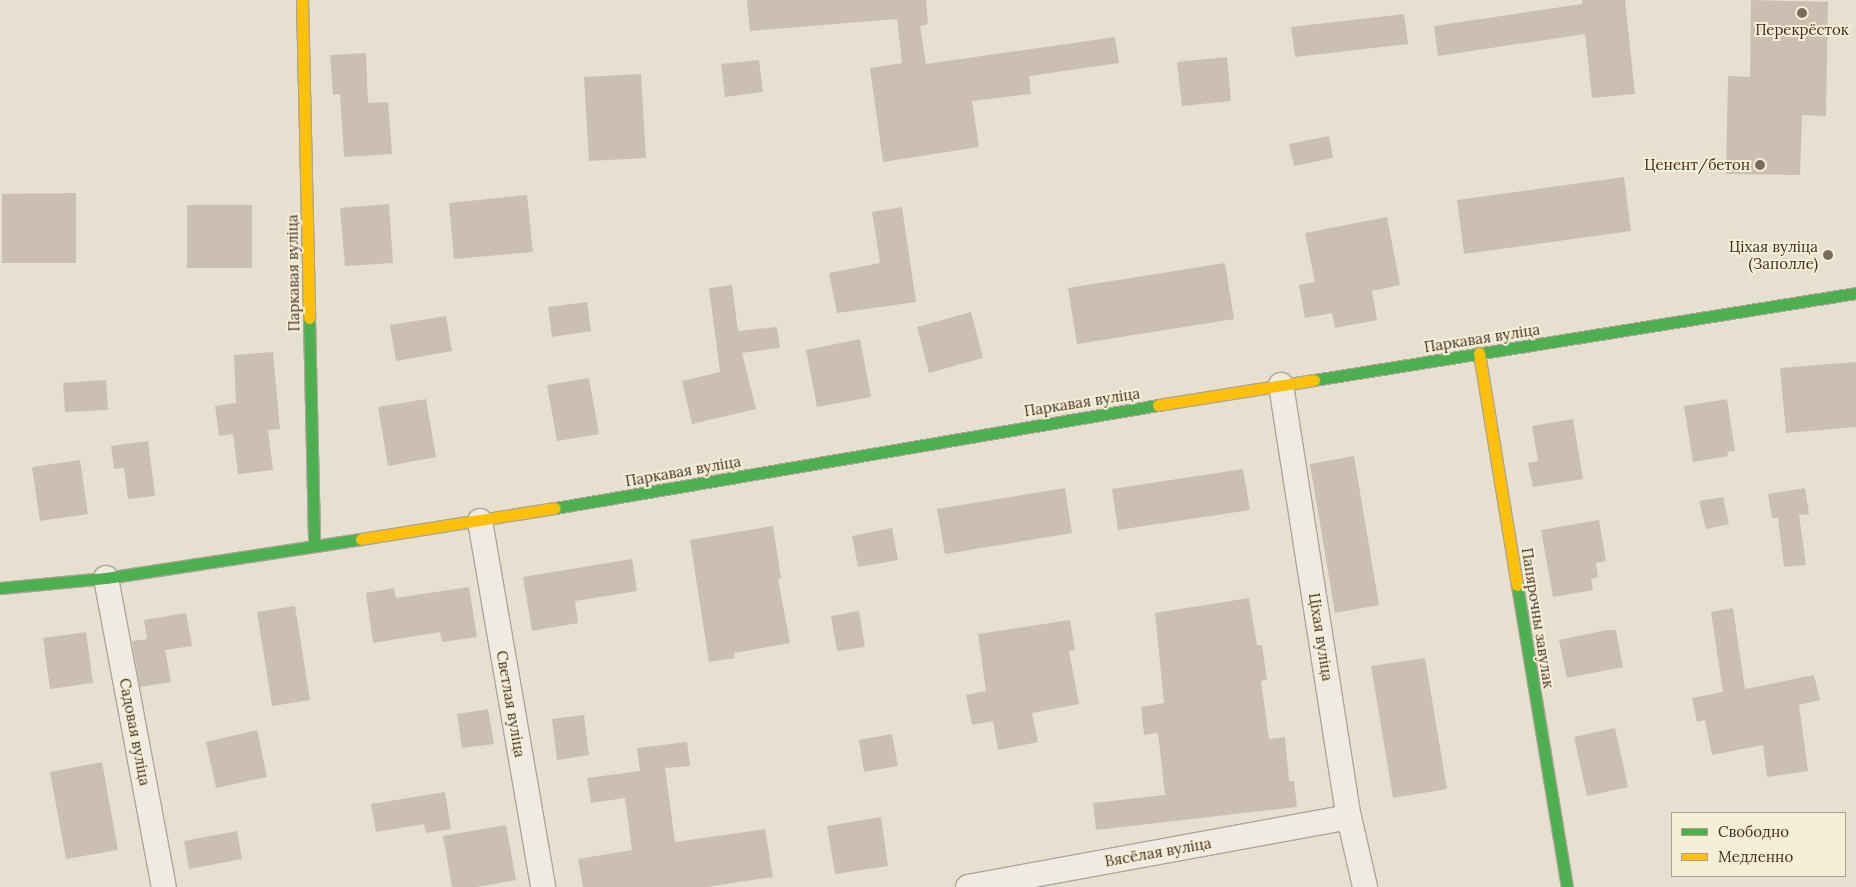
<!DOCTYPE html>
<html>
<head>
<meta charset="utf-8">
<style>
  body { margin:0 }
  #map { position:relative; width:1856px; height:887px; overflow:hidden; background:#e7e0d1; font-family:Lora,serif }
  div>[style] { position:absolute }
  .building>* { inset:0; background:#cbbfb2 }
  .roads { filter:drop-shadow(1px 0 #ada599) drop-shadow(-1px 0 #ada599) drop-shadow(0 1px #ada599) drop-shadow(0 -1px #ada599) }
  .street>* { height:24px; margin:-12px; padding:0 12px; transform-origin:12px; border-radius:12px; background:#efebe3 }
  .fast>* { height:11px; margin:-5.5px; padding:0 5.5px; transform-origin:5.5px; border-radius:5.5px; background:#4caf50 }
  .slow>* { height:11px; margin:-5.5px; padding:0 5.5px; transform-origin:5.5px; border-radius:5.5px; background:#ffc107 }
  .dots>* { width:14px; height:14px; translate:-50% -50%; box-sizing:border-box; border:2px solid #f7eed8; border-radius:50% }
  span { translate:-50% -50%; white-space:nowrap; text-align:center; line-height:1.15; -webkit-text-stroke:4px #f7eed8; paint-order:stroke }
  .poi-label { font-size:15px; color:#3d2e20 }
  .right { translate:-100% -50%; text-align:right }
  .street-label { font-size:15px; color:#3d2e20 }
  .legend { position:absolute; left:1671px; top:812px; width:175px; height:65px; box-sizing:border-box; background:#f7eed8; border:1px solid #ada18e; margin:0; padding:6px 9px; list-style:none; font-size:15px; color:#3d2e20 }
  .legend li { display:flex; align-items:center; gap:10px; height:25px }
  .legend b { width:25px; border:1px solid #ada18e }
</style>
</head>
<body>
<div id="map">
  <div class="building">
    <i style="clip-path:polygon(747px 0,926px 0,928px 24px,920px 26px,926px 64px,1115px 37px,1119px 63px,1029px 76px,1031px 94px,972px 101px,979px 147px,883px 162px,870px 68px,902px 63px,897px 19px,750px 31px)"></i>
    <i style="clip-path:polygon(1582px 0,1625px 0,1635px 94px,1592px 98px,1585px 34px,1438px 56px,1434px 26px,1582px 4px)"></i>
    <i style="clip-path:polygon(1751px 0,1828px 2px,1826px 116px,1802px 115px,1800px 175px,1726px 174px,1728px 76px,1750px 77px)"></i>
    <i style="clip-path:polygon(1404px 14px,1408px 44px,1295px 57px,1291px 27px)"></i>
    <i style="clip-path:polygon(366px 53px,368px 103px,388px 102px,392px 154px,344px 157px,340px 94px,333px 95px,330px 55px)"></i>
    <i style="clip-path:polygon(1227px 57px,1231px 101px,1182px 106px,1177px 62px)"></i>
    <i style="clip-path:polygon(759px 60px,763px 92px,725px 97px,721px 64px)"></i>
    <i style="clip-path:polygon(641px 74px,646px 158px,589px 161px,584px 77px)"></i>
    <i style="clip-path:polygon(1329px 136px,1333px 158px,1294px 166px,1289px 144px)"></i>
    <i style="clip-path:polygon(1624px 177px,1631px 231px,1464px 254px,1457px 200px)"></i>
    <i style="clip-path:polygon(76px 193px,76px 263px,2px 263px,2px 194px)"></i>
    <i style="clip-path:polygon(527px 195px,533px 252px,454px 259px,449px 203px)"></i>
    <i style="clip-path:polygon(389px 204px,393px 263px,345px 266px,340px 208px)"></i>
    <i style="clip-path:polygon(187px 205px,252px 205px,252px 268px,187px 268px)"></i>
    <i style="clip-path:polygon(902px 207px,916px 302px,837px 313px,829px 273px,880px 263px,872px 212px)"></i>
    <i style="clip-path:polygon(1387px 217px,1400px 285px,1372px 291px,1377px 320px,1335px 328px,1332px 313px,1305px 318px,1299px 285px,1315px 282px,1305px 233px)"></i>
    <i style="clip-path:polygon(1225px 263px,1234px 319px,1077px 344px,1068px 288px)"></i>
    <i style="clip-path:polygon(732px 285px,738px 331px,777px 327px,780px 348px,742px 353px,756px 409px,692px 424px,682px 381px,720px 372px,709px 288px)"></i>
    <i style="clip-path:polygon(587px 302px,591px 331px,552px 337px,548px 307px)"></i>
    <i style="clip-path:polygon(971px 312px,983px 358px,929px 373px,917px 327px)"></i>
    <i style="clip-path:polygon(446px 316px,452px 351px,396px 361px,390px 325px)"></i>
    <i style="clip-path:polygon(860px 339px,871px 397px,817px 407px,806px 350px)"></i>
    <i style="clip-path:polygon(273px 352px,280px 429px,268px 430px,273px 470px,238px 474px,233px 434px,219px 436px,215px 406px,236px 403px,234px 355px)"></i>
    <i style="clip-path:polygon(1856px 362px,1856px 427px,1786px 433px,1780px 368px)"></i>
    <i style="clip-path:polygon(589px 378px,599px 434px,557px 441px,547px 385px)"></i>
    <i style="clip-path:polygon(106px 380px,108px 410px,65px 412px,63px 383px)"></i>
    <i style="clip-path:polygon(426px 399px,436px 457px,388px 466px,378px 407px)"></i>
    <i style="clip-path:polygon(1727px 399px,1735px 451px,1727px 452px,1728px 456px,1693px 462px,1684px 406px)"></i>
    <i style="clip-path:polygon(1573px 419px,1583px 479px,1533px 487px,1528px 463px,1538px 461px,1532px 426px)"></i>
    <i style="clip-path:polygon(148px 441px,155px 496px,128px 499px,124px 468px,114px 469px,111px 446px)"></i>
    <i style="clip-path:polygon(1354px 456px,1379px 605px,1335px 613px,1310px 464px)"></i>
    <i style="clip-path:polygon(80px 460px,88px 514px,40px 521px,32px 467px)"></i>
    <i style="clip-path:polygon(1243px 469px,1250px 510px,1118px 530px,1112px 489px)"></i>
    <i style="clip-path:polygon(1065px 488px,1072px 533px,945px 554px,937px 509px)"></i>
    <i style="clip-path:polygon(1805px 488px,1809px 514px,1799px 515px,1806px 565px,1784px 567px,1778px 518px,1772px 518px,1768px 494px)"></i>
    <i style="clip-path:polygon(1723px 497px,1729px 524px,1706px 529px,1699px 501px)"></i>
    <i style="clip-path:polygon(1599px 520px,1606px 561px,1596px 563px,1598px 577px,1591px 579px,1593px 590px,1553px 597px,1541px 530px)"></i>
    <i style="clip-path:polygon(773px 526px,781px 578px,778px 579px,790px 643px,734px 653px,735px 658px,709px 662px,690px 540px)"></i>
    <i style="clip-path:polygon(892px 528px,898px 560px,858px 567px,852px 536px)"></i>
    <i style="clip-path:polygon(632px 559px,637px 591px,575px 601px,578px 623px,532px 631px,523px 577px)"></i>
    <i style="clip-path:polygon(469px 587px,477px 637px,442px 642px,440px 632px,373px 643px,366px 593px,394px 588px,396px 598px)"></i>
    <i style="clip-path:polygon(1249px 598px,1257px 645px,1262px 645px,1267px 680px,1261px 681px,1269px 739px,1285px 737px,1289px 781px,1294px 781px,1297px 807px,1096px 830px,1093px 803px,1165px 795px,1158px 733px,1144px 735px,1141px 707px,1164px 703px,1155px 613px)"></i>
    <i style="clip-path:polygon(295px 606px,310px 700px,272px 706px,257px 612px)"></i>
    <i style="clip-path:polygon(1733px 608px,1745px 689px,1814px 675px,1820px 700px,1799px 705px,1808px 771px,1767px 777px,1763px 745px,1712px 755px,1705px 720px,1697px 722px,1692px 698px,1723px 692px,1711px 612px)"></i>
    <i style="clip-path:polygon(859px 611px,865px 647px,837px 651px,831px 616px)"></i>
    <i style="clip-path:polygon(186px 613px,192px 646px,165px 650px,171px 682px,140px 687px,132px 641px,147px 639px,144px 620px)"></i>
    <i style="clip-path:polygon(1070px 620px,1075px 650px,1069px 651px,1079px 704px,1032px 713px,1038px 742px,998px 750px,993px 721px,972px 725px,966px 695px,986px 691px,978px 634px)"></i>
    <i style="clip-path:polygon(1607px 630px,1616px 630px,1623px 667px,1567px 678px,1559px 640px)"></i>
    <i style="clip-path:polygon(86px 632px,93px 683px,50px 689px,43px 638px)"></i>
    <i style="clip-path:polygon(1425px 658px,1447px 789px,1393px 798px,1371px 666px)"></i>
    <i style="clip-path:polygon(488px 709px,494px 744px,462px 748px,457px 714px)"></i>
    <i style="clip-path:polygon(584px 715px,589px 755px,557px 760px,552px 719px)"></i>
    <i style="clip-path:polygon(1615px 728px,1628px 787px,1587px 796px,1574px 737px)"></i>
    <i style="clip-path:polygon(257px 730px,267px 777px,216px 788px,206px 742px)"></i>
    <i style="clip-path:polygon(892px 734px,898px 766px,864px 772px,859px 740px)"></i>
    <i style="clip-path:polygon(687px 742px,690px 766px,665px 768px,675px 842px,765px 829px,773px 877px,707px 887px,583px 887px,578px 859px,632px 850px,625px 798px,591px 803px,587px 778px,640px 771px,637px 748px)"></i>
    <i style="clip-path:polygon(102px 762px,118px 850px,66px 859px,50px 772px)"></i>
    <i style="clip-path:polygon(445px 792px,451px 829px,426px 833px,424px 824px,376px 832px,371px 804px)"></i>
    <i style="clip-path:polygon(881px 817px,888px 866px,835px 874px,827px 826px)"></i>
    <i style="clip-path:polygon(506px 825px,516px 880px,477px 887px,452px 887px,443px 836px)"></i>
    <i style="clip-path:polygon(237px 831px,242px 859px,189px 869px,184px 841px)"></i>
  </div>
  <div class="roads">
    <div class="street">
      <i style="left:1281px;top:385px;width:437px;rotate:81.1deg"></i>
      <i style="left:1349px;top:817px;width:72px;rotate:77.1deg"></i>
      <i style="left:480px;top:521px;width:371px;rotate:80.2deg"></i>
      <i style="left:106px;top:578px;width:314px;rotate:79.4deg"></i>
      <i style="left:968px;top:887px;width:387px;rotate:-10.4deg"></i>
    </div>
    <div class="fast">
      <i style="left:309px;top:318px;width:226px;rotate:88.7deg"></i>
      <i style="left:1314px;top:380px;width:549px;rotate:-9.12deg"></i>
      <i style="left:555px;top:508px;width:612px;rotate:-9.69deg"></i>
      <i style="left:1517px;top:585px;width:306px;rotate:80.6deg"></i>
      <i style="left:0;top:588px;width:106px;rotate:-5.4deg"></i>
      <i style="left:106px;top:578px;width:258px;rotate:-8.7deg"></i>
    </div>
    <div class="slow">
      <i style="left:302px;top:0;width:318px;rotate:88.7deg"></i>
      <i style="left:1479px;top:353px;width:235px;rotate:80.7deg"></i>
      <i style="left:1158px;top:405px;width:158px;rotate:-9.1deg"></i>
      <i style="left:361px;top:539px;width:196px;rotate:-9.1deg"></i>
    </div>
  </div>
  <div class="dots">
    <i style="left:1802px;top:13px;background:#786c5e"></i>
    <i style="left:1760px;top:165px;background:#786c5e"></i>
    <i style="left:1828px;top:255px;background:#786c5e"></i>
  </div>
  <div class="poi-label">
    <span style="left:1802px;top:30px">Перекрёсток</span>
    <span class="right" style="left:1750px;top:165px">Ценент/бетон</span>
    <span class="right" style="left:1818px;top:255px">Ціхая вуліца<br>(Заполле)</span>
  </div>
  <div class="street-label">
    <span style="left:293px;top:273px;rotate:-91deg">Паркавая вуліца</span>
    <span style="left:1482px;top:338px;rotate:-9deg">Паркавая вуліца</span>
    <span style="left:1082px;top:402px;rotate:-9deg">Паркавая вуліца</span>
    <span style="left:683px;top:471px;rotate:-10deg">Паркавая вуліца</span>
    <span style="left:1538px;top:618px;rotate:81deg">Папярочны завулак</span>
    <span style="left:1321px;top:637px;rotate:81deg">Ціхая вуліца</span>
    <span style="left:511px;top:704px;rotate:80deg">Светлая вуліца</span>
    <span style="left:135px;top:732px;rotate:79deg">Садовая вуліца</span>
    <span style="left:1158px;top:852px;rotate:-10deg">Вясёлая вуліца</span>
  </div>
  <ul class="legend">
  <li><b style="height:6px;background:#4caf50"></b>Свободно</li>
  <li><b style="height:6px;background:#ffc107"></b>Медленно</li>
  </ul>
</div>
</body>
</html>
